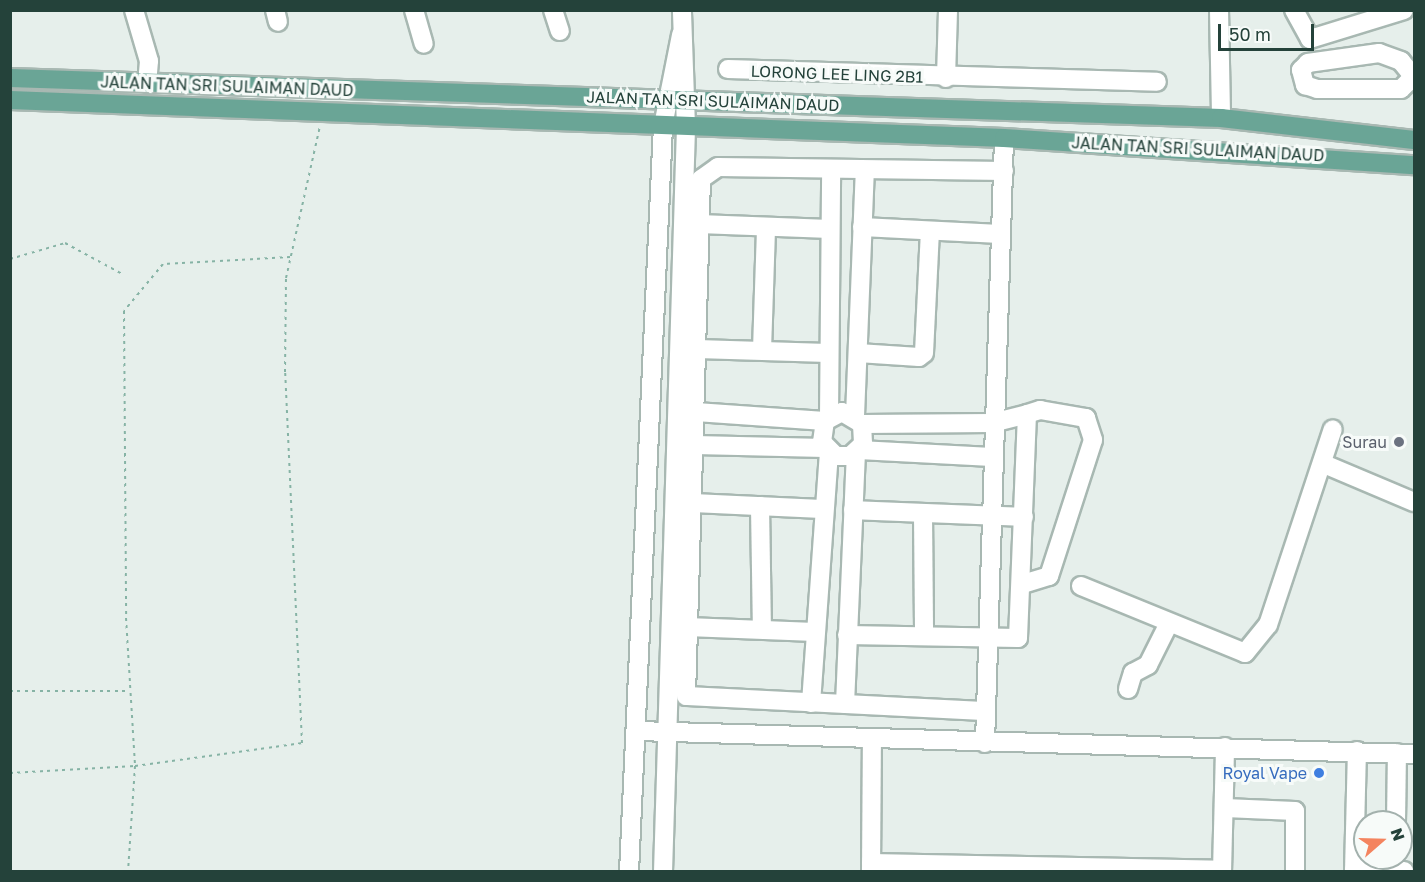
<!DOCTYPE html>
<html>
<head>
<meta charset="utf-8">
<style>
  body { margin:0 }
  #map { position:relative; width:1425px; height:882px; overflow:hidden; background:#e6efeb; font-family:"Golos Text",sans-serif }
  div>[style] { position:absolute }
  .path>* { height:2px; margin-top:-1px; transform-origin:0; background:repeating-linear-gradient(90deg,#86b3a5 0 3px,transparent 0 7.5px) }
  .roads { filter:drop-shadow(2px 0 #a8b8b2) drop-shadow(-2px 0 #a8b8b2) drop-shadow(0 2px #a8b8b2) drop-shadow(0 -2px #a8b8b2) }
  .minor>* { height:18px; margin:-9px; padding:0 9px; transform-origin:9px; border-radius:9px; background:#fff }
  .major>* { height:18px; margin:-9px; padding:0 9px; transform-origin:9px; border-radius:9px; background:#6aa596 }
  .dots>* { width:16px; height:16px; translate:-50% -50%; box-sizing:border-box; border:3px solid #f7fbf9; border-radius:50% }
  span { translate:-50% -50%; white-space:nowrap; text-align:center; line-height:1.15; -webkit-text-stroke:6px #f7fbf9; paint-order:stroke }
  .street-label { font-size:16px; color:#24423a }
  .worship-label { font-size:16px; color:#5b616d }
  .right { translate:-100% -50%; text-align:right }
  .shop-label { font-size:16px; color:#366cbe }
  .frame { position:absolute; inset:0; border:12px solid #24423a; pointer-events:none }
  .north { position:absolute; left:1353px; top:810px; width:60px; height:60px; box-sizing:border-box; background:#f7fbf9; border:2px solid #a3b1ad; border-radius:50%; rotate:70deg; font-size:16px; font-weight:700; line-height:24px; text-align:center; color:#24423a }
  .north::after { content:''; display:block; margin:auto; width:21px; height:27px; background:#f4845f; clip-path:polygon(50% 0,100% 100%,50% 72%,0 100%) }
  .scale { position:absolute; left:1218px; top:24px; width:96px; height:27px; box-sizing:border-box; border:3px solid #24423a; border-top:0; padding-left:8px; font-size:18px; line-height:21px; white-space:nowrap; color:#24423a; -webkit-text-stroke:4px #f7fbf9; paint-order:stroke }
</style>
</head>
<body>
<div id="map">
  <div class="path">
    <i style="left:290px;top:257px;width:127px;rotate:176.8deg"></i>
    <i style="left:163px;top:264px;width:61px;rotate:129.7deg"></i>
    <i style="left:124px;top:311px;width:307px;rotate:89.6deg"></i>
    <i style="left:126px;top:618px;width:148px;rotate:86.5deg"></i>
    <i style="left:135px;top:766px;width:169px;rotate:-7.8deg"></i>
    <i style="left:302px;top:743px;width:371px;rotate:-92.6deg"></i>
    <i style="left:285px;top:372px;width:94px;rotate:-89.4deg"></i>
    <i style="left:286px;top:278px;width:156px;rotate:-77.4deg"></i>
    <i style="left:10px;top:259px;width:57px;rotate:-16.2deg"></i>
    <i style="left:65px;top:243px;width:67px;rotate:28.5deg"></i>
    <i style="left:10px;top:691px;width:120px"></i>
    <i style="left:10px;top:773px;width:125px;rotate:-3.2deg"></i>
    <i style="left:135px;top:766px;width:106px;rotate:93.8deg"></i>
  </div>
  <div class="roads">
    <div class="minor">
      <i style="left:134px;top:10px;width:53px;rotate:73.6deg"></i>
      <i style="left:149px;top:61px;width:22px;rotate:95deg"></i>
      <i style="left:275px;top:10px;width:12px;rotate:76deg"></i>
      <i style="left:414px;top:10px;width:35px;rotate:74deg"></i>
      <i style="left:553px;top:10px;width:22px;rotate:72deg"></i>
      <i style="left:1219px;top:10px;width:108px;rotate:88.9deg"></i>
      <i style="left:1294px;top:10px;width:33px;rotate:61deg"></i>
      <i style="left:1310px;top:39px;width:98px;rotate:-17.1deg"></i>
      <i style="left:728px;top:69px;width:429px;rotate:1.7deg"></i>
      <i style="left:1413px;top:76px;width:19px;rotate:-129deg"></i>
      <i style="left:1401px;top:61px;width:23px;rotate:-160deg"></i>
      <i style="left:1379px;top:53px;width:72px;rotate:172deg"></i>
      <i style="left:1308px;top:63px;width:10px;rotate:135deg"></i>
      <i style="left:1301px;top:70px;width:16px;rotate:75deg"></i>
      <i style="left:1305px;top:85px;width:13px;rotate:18deg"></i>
      <i style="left:1317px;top:89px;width:84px"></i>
      <i style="left:1401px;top:89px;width:18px;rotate:-45deg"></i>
      <i style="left:946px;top:78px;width:68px;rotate:-88.3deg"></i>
      <i style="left:699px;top:224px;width:131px;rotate:2.2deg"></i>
      <i style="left:862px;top:227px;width:138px;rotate:2.9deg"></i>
      <i style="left:697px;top:349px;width:131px;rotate:1.7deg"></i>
      <i style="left:762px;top:350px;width:123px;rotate:-88.1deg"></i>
      <i style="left:858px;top:353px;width:61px;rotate:3.8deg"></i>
      <i style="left:919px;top:357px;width:6px;rotate:-39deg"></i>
      <i style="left:924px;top:353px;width:122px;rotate:-87.2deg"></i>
      <i style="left:696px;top:412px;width:129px;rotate:4deg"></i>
      <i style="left:855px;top:416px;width:245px;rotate:-87.7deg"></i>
      <i style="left:829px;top:417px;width:247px;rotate:-89.5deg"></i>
      <i style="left:862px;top:424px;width:20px;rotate:87deg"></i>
      <i style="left:863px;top:444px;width:18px;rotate:137deg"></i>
      <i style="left:850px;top:456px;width:14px;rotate:180deg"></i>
      <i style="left:836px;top:456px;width:20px;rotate:-135deg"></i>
      <i style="left:822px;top:442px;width:21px;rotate:-82deg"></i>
      <i style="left:825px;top:421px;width:19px;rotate:-28deg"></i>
      <i style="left:842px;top:412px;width:23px;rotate:31deg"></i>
      <i style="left:862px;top:424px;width:130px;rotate:-0.4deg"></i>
      <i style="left:992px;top:423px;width:36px;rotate:-14deg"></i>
      <i style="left:695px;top:445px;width:130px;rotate:1.3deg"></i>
      <i style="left:859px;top:450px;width:133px;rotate:3deg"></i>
      <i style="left:1324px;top:464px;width:98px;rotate:22.9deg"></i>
      <i style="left:693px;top:503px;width:129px;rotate:2.7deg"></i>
      <i style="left:760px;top:506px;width:123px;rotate:89.1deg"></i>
      <i style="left:853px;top:510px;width:171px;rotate:2.3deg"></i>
      <i style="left:923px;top:513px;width:122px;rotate:89.5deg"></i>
      <i style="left:1081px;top:586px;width:177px;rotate:22.2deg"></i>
      <i style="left:1245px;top:653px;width:36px;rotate:-51deg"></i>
      <i style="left:1268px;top:625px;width:206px;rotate:-71.7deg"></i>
      <i style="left:687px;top:627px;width:128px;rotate:2.2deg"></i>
      <i style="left:847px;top:635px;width:171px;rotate:1deg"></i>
      <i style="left:1018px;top:638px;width:224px;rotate:-87.7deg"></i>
      <i style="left:1027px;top:414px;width:14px;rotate:-17deg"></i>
      <i style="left:1040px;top:410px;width:47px;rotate:9.9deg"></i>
      <i style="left:1086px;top:418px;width:23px;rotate:72deg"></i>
      <i style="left:1093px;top:440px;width:143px;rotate:107.9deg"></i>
      <i style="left:1049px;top:576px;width:27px;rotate:163deg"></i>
      <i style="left:1128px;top:689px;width:17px;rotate:-73deg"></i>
      <i style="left:1133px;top:673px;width:17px;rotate:-28deg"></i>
      <i style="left:1148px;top:665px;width:45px;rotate:-63.4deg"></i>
      <i style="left:811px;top:703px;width:252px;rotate:-85.9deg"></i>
      <i style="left:845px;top:704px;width:251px;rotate:-87.5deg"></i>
      <i style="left:984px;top:711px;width:298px;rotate:-177.1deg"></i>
      <i style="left:686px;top:696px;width:517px;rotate:-88.34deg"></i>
      <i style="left:701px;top:179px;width:21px;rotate:-35deg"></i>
      <i style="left:718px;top:167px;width:286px;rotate:0.8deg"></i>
      <i style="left:637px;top:731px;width:777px;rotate:1.7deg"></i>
      <i style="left:985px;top:743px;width:605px;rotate:-88.2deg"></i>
      <i style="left:1225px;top:808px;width:70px;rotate:2.5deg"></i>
      <i style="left:1295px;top:811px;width:61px;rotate:90deg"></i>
      <i style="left:1396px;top:822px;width:69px;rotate:-89.2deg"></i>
      <i style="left:871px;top:863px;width:351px;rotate:1.1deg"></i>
      <i style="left:1354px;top:870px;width:50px;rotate:1.1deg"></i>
      <i style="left:629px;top:872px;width:747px;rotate:-87.39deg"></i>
      <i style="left:663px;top:126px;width:93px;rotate:-78.8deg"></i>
      <i style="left:663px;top:872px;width:745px;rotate:-88.23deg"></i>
      <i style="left:686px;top:127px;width:117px;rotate:-92deg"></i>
      <i style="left:871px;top:872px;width:133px;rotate:-89.6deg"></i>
      <i style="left:1222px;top:872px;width:125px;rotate:-88.6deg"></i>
      <i style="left:1354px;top:872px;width:121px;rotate:-88.6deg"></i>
    </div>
    <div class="major">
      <i style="left:10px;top:78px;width:1212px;rotate:1.89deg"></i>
      <i style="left:1221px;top:118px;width:194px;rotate:6.5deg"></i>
      <i style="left:10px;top:100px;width:995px;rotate:2.19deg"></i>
      <i style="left:1004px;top:138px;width:411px;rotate:3.8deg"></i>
    </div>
  </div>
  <div class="dots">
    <i style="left:1399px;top:442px;background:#6b7280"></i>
    <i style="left:1319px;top:773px;background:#3f7fe0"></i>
  </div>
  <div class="street-label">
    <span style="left:837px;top:74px;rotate:2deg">LORONG LEE LING 2B1</span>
    <span style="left:227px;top:86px;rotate:2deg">JALAN TAN SRI SULAIMAN DAUD</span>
    <span style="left:713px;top:101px;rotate:2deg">JALAN TAN SRI SULAIMAN DAUD</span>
    <span style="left:1198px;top:149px;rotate:3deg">JALAN TAN SRI SULAIMAN DAUD</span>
  </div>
  <div class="worship-label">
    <span class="right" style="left:1387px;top:442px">Surau</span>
  </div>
  <div class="shop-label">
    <span class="right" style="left:1307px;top:773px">Royal Vape</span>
  </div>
  <div class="frame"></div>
  <div class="north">N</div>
  <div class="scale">50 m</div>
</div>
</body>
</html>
